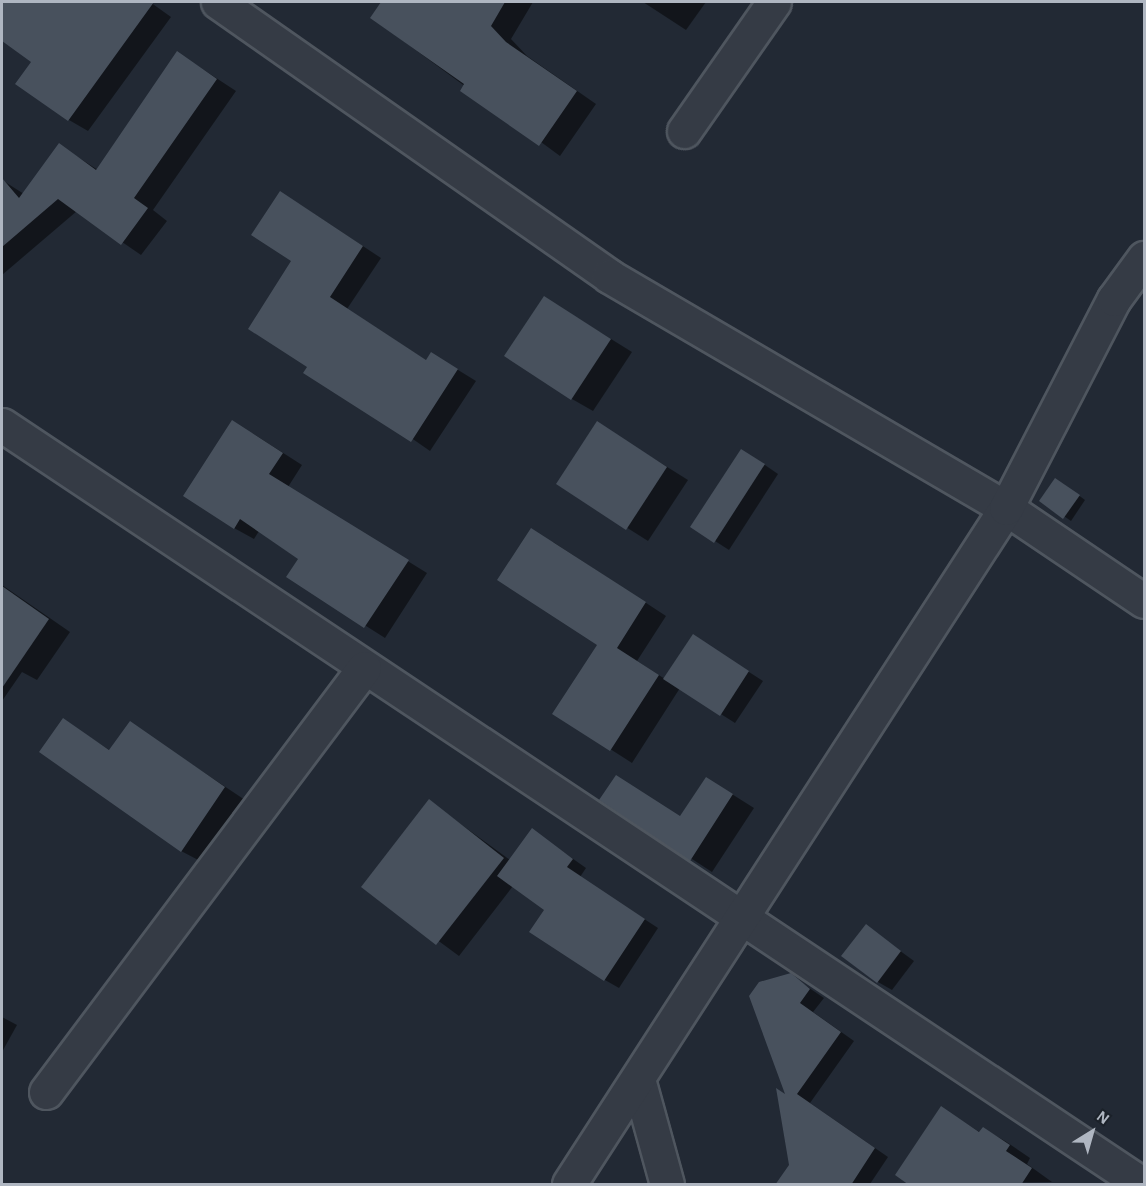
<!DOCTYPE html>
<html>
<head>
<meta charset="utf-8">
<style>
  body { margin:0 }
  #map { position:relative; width:1146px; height:1186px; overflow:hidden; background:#222934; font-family:"Alegreya Sans",sans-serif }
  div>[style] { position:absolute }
  .shadow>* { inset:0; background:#0007 }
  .building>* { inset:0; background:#48515d }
  .roads { filter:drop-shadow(2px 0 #4f565f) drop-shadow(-2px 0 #4f565f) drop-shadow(0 2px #4f565f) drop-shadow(0 -2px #4f565f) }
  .street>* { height:33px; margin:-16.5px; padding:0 16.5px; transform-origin:16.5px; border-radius:16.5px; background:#353b45 }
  span { translate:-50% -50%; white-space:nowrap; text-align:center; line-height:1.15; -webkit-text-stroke:5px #1b2129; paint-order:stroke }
  .frame { position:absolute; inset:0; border:3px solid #afb6c1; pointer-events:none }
  .north { position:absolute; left:1062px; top:1102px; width:60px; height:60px; -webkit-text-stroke:4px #1b2129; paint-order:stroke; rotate:37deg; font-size:16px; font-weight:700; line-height:24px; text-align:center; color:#afb6c1 }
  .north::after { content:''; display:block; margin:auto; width:21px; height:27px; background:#afb6c1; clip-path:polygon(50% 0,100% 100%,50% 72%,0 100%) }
</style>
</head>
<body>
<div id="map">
  <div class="shadow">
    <i style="clip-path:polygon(2px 2px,150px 2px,171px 17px,88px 131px,69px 120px,34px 61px,2px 39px)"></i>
    <i style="clip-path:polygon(383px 2px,450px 2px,461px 10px,466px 2px,533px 2px,511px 39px,527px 56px,596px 104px,560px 156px,372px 18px)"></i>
    <i style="clip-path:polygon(643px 2px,706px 2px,686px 30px)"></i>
    <i style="clip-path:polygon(178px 53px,236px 91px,153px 210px,167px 221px,141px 255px,77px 211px,2px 275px,2px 180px,24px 194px,59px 145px,98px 170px)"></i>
    <i style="clip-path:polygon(299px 204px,381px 258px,347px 309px,427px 361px,450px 365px,476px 381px,430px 451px,309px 367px,293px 260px)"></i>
    <i style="clip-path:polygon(545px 298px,632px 352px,593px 411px,572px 399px)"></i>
    <i style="clip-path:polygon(597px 423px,688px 480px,648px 541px,558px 484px)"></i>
    <i style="clip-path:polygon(252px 433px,302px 465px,288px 487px,427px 573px,385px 638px,289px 577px,300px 558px,259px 531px,254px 539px,234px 528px)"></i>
    <i style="clip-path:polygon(756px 459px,778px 474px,729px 550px,715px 541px)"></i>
    <i style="clip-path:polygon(1062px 483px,1085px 500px,1071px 521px,1041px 500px)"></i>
    <i style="clip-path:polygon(553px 542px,666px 616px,637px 661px,665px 679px,707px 645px,763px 681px,735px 723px,680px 688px,632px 763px,554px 713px,599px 644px)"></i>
    <i style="clip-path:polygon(2px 585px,70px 632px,37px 680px,22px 672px,2px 701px)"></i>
    <i style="clip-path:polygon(63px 720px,111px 751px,130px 723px,245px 800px,202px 862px,181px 851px)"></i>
    <i style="clip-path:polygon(727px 791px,754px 808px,712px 872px,601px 800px,681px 817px)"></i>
    <i style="clip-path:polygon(429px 801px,510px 860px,532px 830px,586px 868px,580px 877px,658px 928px,619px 988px,605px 980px,546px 910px,513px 886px,459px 956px,364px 886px)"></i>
    <i style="clip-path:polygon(866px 926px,914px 961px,892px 990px,878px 982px)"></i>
    <i style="clip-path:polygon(790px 975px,824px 998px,813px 1012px,854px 1041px,810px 1103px,888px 1157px,870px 1184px,791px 1184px,787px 1096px)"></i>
    <i style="clip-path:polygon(2px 1017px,17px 1025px,2px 1052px)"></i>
    <i style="clip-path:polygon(942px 1108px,981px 1133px,984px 1129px,1005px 1141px,1030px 1158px,1027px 1164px,1052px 1182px,912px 1184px)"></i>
  </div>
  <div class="building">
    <i style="clip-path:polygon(2px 2px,154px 2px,68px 121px,15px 84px,31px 62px,2px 41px)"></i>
    <i style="clip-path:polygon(381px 2px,505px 2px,491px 26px,506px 42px,577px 91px,539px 146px,460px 91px,464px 84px,370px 18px)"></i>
    <i style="clip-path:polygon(177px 51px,217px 79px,134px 198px,148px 208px,121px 245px,58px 199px,2px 247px,2px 178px,19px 198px,59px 143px,96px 170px)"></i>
    <i style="clip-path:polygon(280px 191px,363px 246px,330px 297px,426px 360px,431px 352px,458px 369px,411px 442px,303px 373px,307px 367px,248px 329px,291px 261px,251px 235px)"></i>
    <i style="clip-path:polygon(544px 296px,611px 339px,571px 400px,504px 356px)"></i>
    <i style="clip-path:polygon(232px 420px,283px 453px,269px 474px,409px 560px,364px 628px,286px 577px,298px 559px,240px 519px,234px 529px,183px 496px)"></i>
    <i style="clip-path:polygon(597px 421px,667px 467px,626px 530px,556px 484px)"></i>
    <i style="clip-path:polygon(741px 449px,765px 464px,714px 543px,690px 527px)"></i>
    <i style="clip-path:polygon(1055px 478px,1080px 495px,1063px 519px,1039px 501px)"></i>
    <i style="clip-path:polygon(531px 528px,646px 602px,617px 648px,659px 675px,610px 751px,552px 714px,597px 645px,497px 580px)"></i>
    <i style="clip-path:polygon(2px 586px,49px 619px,2px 688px)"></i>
    <i style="clip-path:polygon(693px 634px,749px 671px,720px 716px,663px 679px)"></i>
    <i style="clip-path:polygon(63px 718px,109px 750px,130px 721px,225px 787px,181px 852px,39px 752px)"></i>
    <i style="clip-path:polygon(616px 775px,680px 816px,706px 777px,733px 794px,690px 861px,599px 800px)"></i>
    <i style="clip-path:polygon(429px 799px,504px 858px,436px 945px,361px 887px)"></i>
    <i style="clip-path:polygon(532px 828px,573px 859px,567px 867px,645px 919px,604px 981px,529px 932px,544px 910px,497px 876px)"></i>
    <i style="clip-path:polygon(866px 924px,901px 951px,877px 983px,841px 956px)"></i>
    <i style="clip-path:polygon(791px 973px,810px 989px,800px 1003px,841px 1032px,797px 1094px,875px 1148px,851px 1185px,775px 1185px,789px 1165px,776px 1088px,785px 1094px,749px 996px,759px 982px)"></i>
    <i style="clip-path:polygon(941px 1106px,979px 1132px,983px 1127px,1010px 1145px,1006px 1151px,1032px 1168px,1021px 1185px,909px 1185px,895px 1175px)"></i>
  </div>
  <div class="roads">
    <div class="street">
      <i style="left:218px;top:2px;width:477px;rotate:35deg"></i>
      <i style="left:609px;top:276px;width:460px;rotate:30.3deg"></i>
      <i style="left:1006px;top:508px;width:166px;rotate:34deg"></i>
      <i style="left:684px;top:131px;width:157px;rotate:-55.1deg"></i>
      <i style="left:2px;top:425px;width:1370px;rotate:33.66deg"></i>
      <i style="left:638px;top:1079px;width:109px;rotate:74.6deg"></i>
      <i style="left:46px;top:1092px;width:530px;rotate:-53.13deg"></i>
      <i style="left:569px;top:1184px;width:805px;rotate:-57.12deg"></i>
      <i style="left:1006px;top:508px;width:235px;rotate:-62.7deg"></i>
      <i style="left:1114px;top:299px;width:51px;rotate:-53.8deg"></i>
    </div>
  </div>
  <div class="frame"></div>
  <div class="north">N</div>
</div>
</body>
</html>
